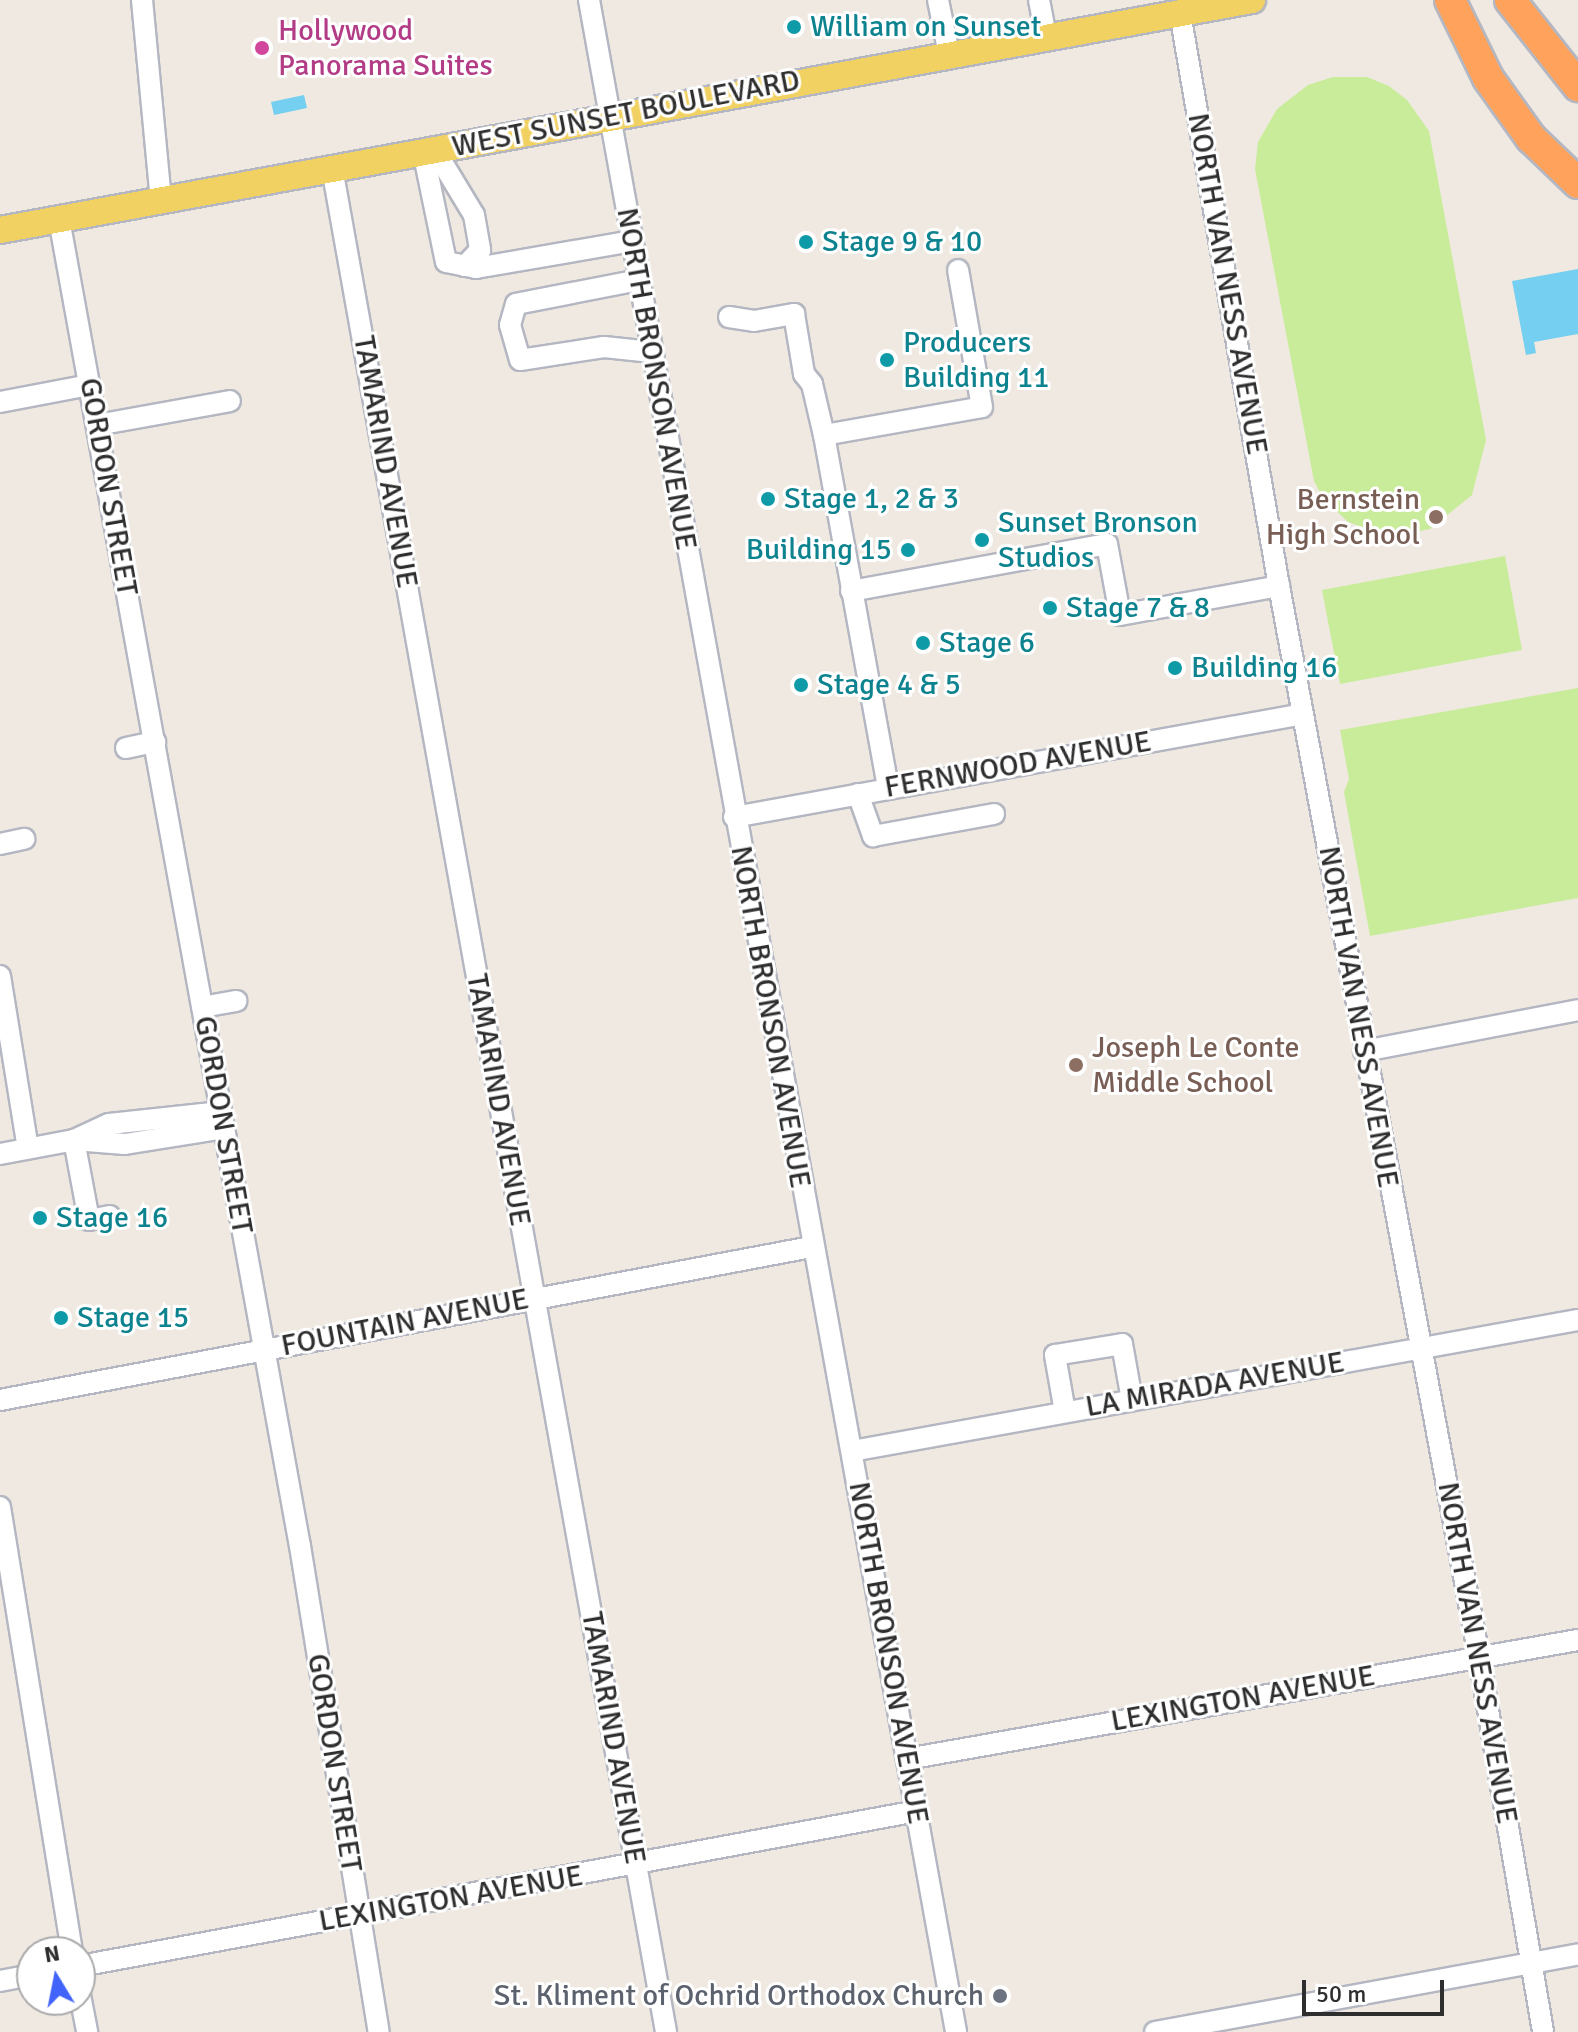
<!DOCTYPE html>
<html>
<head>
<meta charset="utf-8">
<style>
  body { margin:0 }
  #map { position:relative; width:1578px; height:2032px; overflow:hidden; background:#efe9e1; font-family:Signika,sans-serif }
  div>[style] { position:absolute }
  .pitch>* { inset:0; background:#c9ec9a }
  .water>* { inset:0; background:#75cff0 }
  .roads { filter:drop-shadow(2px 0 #b4b7c1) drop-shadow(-2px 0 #b4b7c1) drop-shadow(0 2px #b4b7c1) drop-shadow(0 -2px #b4b7c1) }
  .minor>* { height:20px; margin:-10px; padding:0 10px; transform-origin:10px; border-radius:10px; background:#fff }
  .major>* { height:26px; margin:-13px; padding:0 13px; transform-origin:13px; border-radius:13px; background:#f2d163 }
  .highway>* { height:30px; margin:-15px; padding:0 15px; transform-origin:15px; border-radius:15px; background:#ffa35c }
  .dots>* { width:22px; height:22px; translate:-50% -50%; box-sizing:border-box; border:4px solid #fff; border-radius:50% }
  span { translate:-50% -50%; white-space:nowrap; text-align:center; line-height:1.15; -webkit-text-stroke:6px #fff; paint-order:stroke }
  .culture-label { font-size:30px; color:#0d838f }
  .left { translate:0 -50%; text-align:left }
  .right { translate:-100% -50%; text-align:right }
  .hotel-label { font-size:30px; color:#b23c85 }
  .street-label { font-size:30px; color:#2e2e2e }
  .education-label { font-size:30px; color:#785e54 }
  .worship-label { font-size:30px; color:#5b616d }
  .north { position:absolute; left:16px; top:1936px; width:80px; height:80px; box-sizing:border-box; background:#fff; border:2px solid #ababab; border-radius:50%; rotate:350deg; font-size:22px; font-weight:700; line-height:32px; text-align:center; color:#2e2e2e }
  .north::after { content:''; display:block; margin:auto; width:28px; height:36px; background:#4264fb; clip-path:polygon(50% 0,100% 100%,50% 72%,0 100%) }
  .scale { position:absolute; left:1302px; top:1980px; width:142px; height:36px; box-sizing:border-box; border:4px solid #2e2e2e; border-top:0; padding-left:10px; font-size:24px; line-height:28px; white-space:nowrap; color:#2e2e2e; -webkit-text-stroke:6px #fff; paint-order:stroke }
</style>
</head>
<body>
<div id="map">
  <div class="pitch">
    <i style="clip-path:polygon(1333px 77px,1367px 77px,1389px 86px,1407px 100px,1429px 131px,1486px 440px,1472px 495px,1430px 529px,1406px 534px,1383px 534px,1348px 522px,1323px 498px,1314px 481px,1255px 169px,1258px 142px,1277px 109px,1308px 85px)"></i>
    <i style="clip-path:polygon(1505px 556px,1522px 650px,1340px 684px,1322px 590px)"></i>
    <i style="clip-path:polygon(1578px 688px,1578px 898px,1370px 936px,1344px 792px,1349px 779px,1340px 730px)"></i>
  </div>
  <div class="water">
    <i style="clip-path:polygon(304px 95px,307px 108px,274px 115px,271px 102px)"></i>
    <i style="clip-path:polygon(1578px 269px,1578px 334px,1534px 342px,1536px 353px,1526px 355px,1512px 281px)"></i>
  </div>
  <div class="roads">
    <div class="minor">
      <i style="left:142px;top:0;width:202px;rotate:84.6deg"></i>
      <i style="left:589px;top:0;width:2065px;rotate:79.76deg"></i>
      <i style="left:938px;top:0;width:55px;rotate:78.5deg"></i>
      <i style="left:1039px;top:0;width:38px;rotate:79deg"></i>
      <i style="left:1180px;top:13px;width:581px;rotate:80.2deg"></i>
      <i style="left:1279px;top:586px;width:1090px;rotate:79.42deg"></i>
      <i style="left:1479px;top:1657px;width:380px;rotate:80.3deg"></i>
      <i style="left:434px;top:149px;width:77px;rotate:58.8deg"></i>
      <i style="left:474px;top:215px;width:36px;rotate:80deg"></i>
      <i style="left:480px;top:250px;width:22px;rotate:133deg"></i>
      <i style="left:423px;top:151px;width:113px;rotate:78.3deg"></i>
      <i style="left:446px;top:262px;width:31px;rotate:11deg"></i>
      <i style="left:476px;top:268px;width:158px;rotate:-9.8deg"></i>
      <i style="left:332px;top:168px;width:1894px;rotate:79.84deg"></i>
      <i style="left:59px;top:219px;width:1349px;rotate:79.71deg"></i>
      <i style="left:300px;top:1546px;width:492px;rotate:80.8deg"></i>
      <i style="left:639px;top:280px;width:125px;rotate:169deg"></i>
      <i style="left:516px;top:304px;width:22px;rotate:106deg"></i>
      <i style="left:510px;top:325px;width:36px;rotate:74deg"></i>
      <i style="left:520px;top:360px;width:85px;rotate:-8.8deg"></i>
      <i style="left:604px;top:347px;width:48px;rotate:5.9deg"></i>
      <i style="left:729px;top:317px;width:25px;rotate:9deg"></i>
      <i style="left:754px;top:321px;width:41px;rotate:-9.9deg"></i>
      <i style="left:794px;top:314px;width:61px;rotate:80.5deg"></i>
      <i style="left:804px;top:374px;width:13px;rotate:51deg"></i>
      <i style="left:812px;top:384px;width:52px;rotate:76.8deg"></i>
      <i style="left:824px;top:435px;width:160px;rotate:-10deg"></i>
      <i style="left:982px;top:407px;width:139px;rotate:-99.9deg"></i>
      <i style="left:0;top:402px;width:91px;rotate:-10.8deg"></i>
      <i style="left:97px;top:425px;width:135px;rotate:-10.2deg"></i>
      <i style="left:824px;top:435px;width:359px;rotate:79.7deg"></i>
      <i style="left:851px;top:591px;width:260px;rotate:-10.4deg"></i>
      <i style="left:1107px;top:544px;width:72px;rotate:79.6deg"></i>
      <i style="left:1120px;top:615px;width:162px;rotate:-10.3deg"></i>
      <i style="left:126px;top:748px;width:30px;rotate:-12deg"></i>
      <i style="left:858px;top:794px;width:45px;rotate:70.3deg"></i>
      <i style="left:873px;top:836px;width:123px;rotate:-10.3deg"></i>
      <i style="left:734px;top:817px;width:578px;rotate:-10.26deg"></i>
      <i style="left:0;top:844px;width:25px;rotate:-12deg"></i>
      <i style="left:0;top:976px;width:174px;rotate:80.8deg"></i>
      <i style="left:202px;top:1007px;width:35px;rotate:-10deg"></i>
      <i style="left:1364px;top:1051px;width:218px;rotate:-10.8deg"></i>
      <i style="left:74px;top:1140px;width:51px;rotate:4.5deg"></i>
      <i style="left:125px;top:1144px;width:100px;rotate:-9.2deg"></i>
      <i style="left:74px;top:1140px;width:81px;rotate:79.4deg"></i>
      <i style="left:89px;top:1220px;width:21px;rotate:-11deg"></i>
      <i style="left:0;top:1154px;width:75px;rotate:-10.7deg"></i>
      <i style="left:74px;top:1140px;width:38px;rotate:-25deg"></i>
      <i style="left:109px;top:1124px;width:113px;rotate:-6.1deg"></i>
      <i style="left:0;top:1400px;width:825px;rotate:-10.68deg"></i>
      <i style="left:1065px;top:1412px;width:58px;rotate:-100deg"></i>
      <i style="left:1055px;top:1355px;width:68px;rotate:-9.3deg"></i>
      <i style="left:1122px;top:1344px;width:57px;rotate:79.9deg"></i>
      <i style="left:852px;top:1451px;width:738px;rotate:-10.23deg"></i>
      <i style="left:0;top:1507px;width:451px;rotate:80.8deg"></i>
      <i style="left:907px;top:1759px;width:681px;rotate:-10.06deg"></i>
      <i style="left:80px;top:1966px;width:851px;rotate:-10.49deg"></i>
      <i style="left:0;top:1981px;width:33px;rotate:-11deg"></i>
      <i style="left:80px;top:1995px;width:38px;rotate:79deg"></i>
      <i style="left:1155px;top:2032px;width:430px;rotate:-10.4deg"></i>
    </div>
    <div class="major">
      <i style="left:0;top:230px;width:1273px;rotate:-10.41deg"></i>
    </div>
    <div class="highway">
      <i style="left:1450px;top:0;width:87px;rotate:64deg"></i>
      <i style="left:1488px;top:78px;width:74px;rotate:54.4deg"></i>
      <i style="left:1531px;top:138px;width:65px;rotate:43.8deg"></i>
      <i style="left:1510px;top:0;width:110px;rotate:51.7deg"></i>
    </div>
  </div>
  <div class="dots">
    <i style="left:794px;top:27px;background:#0f9aa8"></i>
    <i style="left:262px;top:48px;background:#d1479c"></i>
    <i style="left:806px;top:242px;background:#0f9aa8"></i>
    <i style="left:887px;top:360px;background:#0f9aa8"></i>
    <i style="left:768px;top:499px;background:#0f9aa8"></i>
    <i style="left:1436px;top:517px;background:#8d6e63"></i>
    <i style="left:982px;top:540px;background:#0f9aa8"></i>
    <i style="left:908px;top:550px;background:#0f9aa8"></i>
    <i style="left:1050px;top:608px;background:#0f9aa8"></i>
    <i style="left:923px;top:643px;background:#0f9aa8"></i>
    <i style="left:1175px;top:668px;background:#0f9aa8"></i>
    <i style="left:801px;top:685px;background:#0f9aa8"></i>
    <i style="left:1076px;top:1065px;background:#8d6e63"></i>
    <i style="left:40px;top:1218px;background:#0f9aa8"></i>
    <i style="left:61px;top:1318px;background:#0f9aa8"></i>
    <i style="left:1000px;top:1996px;background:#6b7280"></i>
  </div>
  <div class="culture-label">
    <span class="left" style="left:810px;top:27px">William on Sunset</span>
    <span class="left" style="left:822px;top:242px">Stage 9 &amp; 10</span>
    <span class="left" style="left:903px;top:360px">Producers<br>Building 11</span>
    <span class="left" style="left:784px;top:499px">Stage 1, 2 &amp; 3</span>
    <span class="left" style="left:998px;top:540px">Sunset Bronson<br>Studios</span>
    <span class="right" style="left:892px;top:550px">Building 15</span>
    <span class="left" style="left:1066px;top:608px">Stage 7 &amp; 8</span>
    <span class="left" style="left:939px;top:643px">Stage 6</span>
    <span class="left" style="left:1191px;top:668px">Building 16</span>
    <span class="left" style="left:817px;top:685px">Stage 4 &amp; 5</span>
    <span class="left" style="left:56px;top:1218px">Stage 16</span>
    <span class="left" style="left:77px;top:1318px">Stage 15</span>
  </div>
  <div class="hotel-label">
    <span class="left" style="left:278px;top:48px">Hollywood<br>Panorama Suites</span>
  </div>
  <div class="street-label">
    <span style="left:626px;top:114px;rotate:-11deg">WEST SUNSET BOULEVARD</span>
    <span style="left:1227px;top:284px;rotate:80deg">NORTH VAN NESS AVENUE</span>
    <span style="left:656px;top:379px;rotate:80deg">NORTH BRONSON AVENUE</span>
    <span style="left:385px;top:462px;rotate:80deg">TAMARIND AVENUE</span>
    <span style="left:108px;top:487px;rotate:80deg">GORDON STREET</span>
    <span style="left:1018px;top:765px;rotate:-10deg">FERNWOOD AVENUE</span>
    <span style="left:770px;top:1017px;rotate:80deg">NORTH BRONSON AVENUE</span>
    <span style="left:1358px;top:1017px;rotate:80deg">NORTH VAN NESS AVENUE</span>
    <span style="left:498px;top:1100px;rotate:80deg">TAMARIND AVENUE</span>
    <span style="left:223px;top:1125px;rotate:80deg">GORDON STREET</span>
    <span style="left:405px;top:1323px;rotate:-11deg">FOUNTAIN AVENUE</span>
    <span style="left:1215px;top:1385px;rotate:-10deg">LA MIRADA AVENUE</span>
    <span style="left:888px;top:1653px;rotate:80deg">NORTH BRONSON AVENUE</span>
    <span style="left:1477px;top:1653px;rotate:80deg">NORTH VAN NESS AVENUE</span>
    <span style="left:1243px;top:1699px;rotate:-10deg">LEXINGTON AVENUE</span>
    <span style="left:613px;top:1738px;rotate:80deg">TAMARIND AVENUE</span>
    <span style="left:334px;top:1763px;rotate:81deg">GORDON STREET</span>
    <span style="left:451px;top:1899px;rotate:-10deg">LEXINGTON AVENUE</span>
  </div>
  <div class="education-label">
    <span class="right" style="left:1420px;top:517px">Bernstein<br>High School</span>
    <span class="left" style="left:1092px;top:1065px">Joseph Le Conte<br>Middle School</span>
  </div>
  <div class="worship-label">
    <span class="right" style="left:984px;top:1996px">St. Kliment of Ochrid Orthodox Church</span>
  </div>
  <div class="north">N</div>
  <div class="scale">50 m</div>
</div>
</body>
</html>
